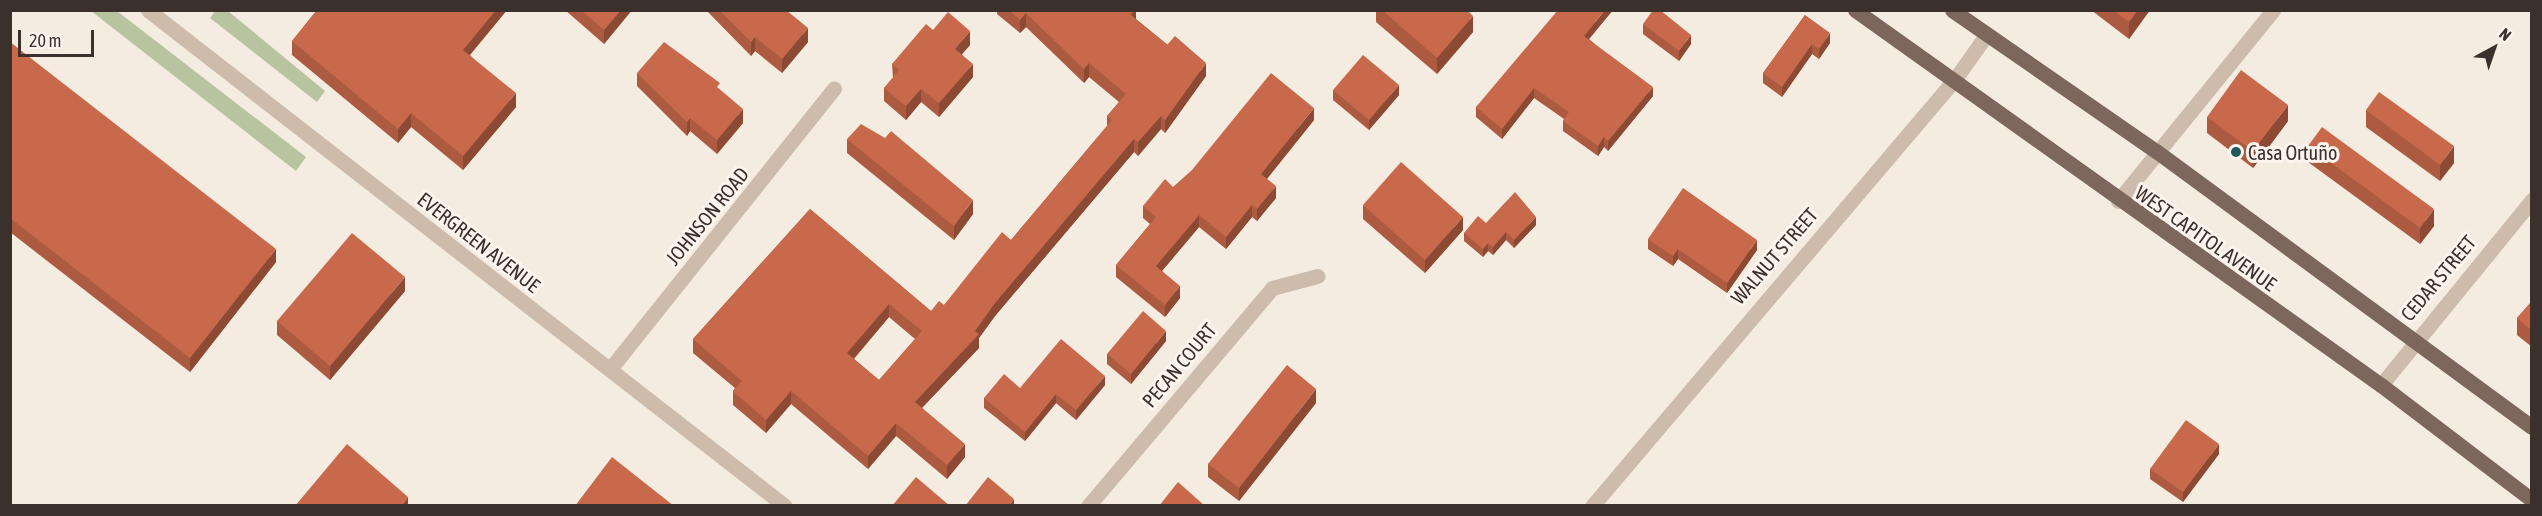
<!DOCTYPE html>
<html>
<head>
<meta charset="utf-8">
<style>
  body { margin:0 }
  #map { position:relative; width:2542px; height:516px; overflow:hidden; background:#f4ebe1; font-family:"Asap Condensed",sans-serif }
  div>[style] { position:absolute }
  .green>* { inset:0; background:#b8c4a0 }
  .minor>* { height:15px; margin:-7.5px; padding:0 7.5px; transform-origin:7.5px; border-radius:7.5px; background:#cdbbac }
  .major>* { height:15px; margin:-7.5px; padding:0 7.5px; transform-origin:7.5px; border-radius:7.5px; background:#7d675c }
  .wall>* { inset:0; background:#ac5a40 }
  .shaded-wall>* { inset:0; background:#8c4a34 }
  .building>* { inset:0; background:#c8694b }
  .dots>* { width:16px; height:16px; translate:-50% -50%; box-sizing:border-box; border:3px solid #fbf5ee; border-radius:50% }
  span { translate:-50% -50%; white-space:nowrap; text-align:center; line-height:1.15; -webkit-text-stroke:6px #fbf5ee; paint-order:stroke }
  .poi-label { font-size:20px; color:#3b302b }
  .left { translate:0 -50%; text-align:left }
  .street-label { font-size:20px; color:#3b302b }
  .frame { position:absolute; inset:0; border:12px solid #3b302b; pointer-events:none }
  .north { position:absolute; left:2464px; top:18px; width:60px; height:60px; -webkit-text-stroke:4px #fbf5ee; paint-order:stroke; rotate:40deg; font-size:16px; font-weight:700; line-height:24px; text-align:center; color:#3b302b }
  .north::after { content:''; display:block; margin:auto; width:21px; height:27px; background:#3b302b; clip-path:polygon(50% 0,100% 100%,50% 72%,0 100%) }
  .scale { position:absolute; left:18px; top:30px; width:76px; height:27px; box-sizing:border-box; border:3px solid #3b302b; border-top:0; padding-left:8px; font-size:18px; line-height:21px; white-space:nowrap; color:#3b302b; -webkit-text-stroke:4px #fbf5ee; paint-order:stroke }
</style>
</head>
<body>
<div id="map">
  <div class="green">
    <i style="clip-path:polygon(216px 10px,228px 11px,325px 91px,317px 102px,210px 18px)"></i>
    <i style="clip-path:polygon(91px 11px,117px 11px,306px 157px,296px 171px)"></i>
  </div>
  <div class="minor">
    <i style="left:148px;top:10px;width:807px;rotate:37.91deg"></i>
    <i style="left:2118px;top:201px;width:246px;rotate:-50.9deg"></i>
    <i style="left:610px;top:369px;width:359px;rotate:-51.4deg"></i>
    <i style="left:2381px;top:385px;width:239px;rotate:-50.8deg"></i>
    <i style="left:1088px;top:506px;width:285px;rotate:-49.8deg"></i>
    <i style="left:1272px;top:288px;width:47px;rotate:-14.9deg"></i>
    <i style="left:1592px;top:506px;width:560px;rotate:-49.63deg"></i>
    <i style="left:1955px;top:79px;width:55px;rotate:-54.6deg"></i>
  </div>
  <div class="major">
    <i style="left:1855px;top:10px;width:646px;rotate:35.49deg"></i>
    <i style="left:2381px;top:385px;width:190px;rotate:37.3deg"></i>
    <i style="left:1952px;top:10px;width:248px;rotate:34.7deg"></i>
    <i style="left:2156px;top:151px;width:466px;rotate:36.3deg"></i>
  </div>
  <div class="wall">
    <i style="clip-path:polygon(317px 10px,507px 10px,470px 55px,516px 107px,463px 170px,411px 127px,398px 143px,292px 55px,292px 41px)"></i>
    <i style="clip-path:polygon(565px 10px,632px 10px,604px 44px)"></i>
    <i style="clip-path:polygon(706px 10px,786px 10px,808px 42px,782px 73px,755px 51px,751px 56px)"></i>
    <i style="clip-path:polygon(evenodd,997px 10px,1136px 10px,1136px 19px,1206px 76px,1165px 133px,1161px 129px,1138px 156px,1134px 152px,995px 316px,979px 338px,979px 348px,922px 408px,965px 457px,947px 479px,896px 436px,868px 469px,791px 404px,766px 433px,733px 405px,733px 391px,735px 388px,693px 353px,693px 339px,810px 209px,931px 311px,944px 305px,1011px 240px,1107px 126px,1107px 116px,1119px 102px,1089px 77px,1084px 83px,1026px 27px,1020px 33px,997px 14px,997px 10px,889px 317px,915px 339px,879px 380px,854px 359px,889px 317px)"></i>
    <i style="clip-path:polygon(1376px 10px,1467px 10px,1473px 32px,1437px 74px,1376px 22px)"></i>
    <i style="clip-path:polygon(1613px 10px,1589px 39px,1653px 96px,1608px 151px,1604px 147px,1598px 156px,1563px 131px,1563px 121px,1564px 119px,1534px 98px,1502px 139px,1476px 117px,1476px 107px)"></i>
    <i style="clip-path:polygon(2091px 10px,2150px 10px,2129px 39px)"></i>
    <i style="clip-path:polygon(1805px 15px,1830px 43px,1819px 59px,1812px 54px,1782px 97px,1763px 83px,1763px 73px)"></i>
    <i style="clip-path:polygon(1643px 24px,1691px 44px,1679px 61px,1643px 34px)"></i>
    <i style="clip-path:polygon(933px 30px,970px 45px,962px 54px,973px 77px,939px 117px,921px 102px,906px 120px,884px 101px,884px 88px,893px 78px,892px 64px)"></i>
    <i style="clip-path:polygon(10px 42px,276px 262px,190px 372px,10px 232px)"></i>
    <i style="clip-path:polygon(637px 73px,720px 90px,743px 123px,717px 154px,690px 131px,687px 136px,637px 86px)"></i>
    <i style="clip-path:polygon(1333px 90px,1399px 95px,1369px 130px,1333px 100px)"></i>
    <i style="clip-path:polygon(2366px 110px,2454px 163px,2440px 181px,2366px 127px)"></i>
    <i style="clip-path:polygon(2207px 117px,2288px 121px,2253px 168px,2207px 133px)"></i>
    <i style="clip-path:polygon(1314px 120px,1267px 179px,1276px 198px,1257px 221px,1252px 217px,1226px 249px,1199px 227px,1162px 271px,1180px 298px,1165px 317px,1116px 277px,1116px 265px,1150px 224px,1143px 218px,1143px 206px)"></i>
    <i style="clip-path:polygon(847px 139px,973px 214px,954px 240px,847px 153px)"></i>
    <i style="clip-path:polygon(2308px 146px,2434px 226px,2420px 244px,2308px 162px)"></i>
    <i style="clip-path:polygon(1363px 205px,1463px 230px,1425px 273px,1363px 219px)"></i>
    <i style="clip-path:polygon(1486px 223px,1536px 225px,1514px 248px,1506px 240px,1493px 255px,1488px 251px,1483px 257px,1464px 241px,1464px 233px)"></i>
    <i style="clip-path:polygon(1648px 239px,1757px 250px,1727px 293px,1678px 259px,1673px 266px,1648px 249px)"></i>
    <i style="clip-path:polygon(405px 291px,330px 380px,277px 335px,277px 321px)"></i>
    <i style="clip-path:polygon(2532px 301px,2532px 347px,2517px 335px,2517px 318px)"></i>
    <i style="clip-path:polygon(1166px 341px,1131px 384px,1107px 364px,1107px 354px)"></i>
    <i style="clip-path:polygon(1105px 385px,1076px 420px,1056px 403px,1025px 441px,984px 408px,984px 398px,1020px 388px)"></i>
    <i style="clip-path:polygon(1316px 403px,1239px 501px,1208px 477px,1208px 464px)"></i>
    <i style="clip-path:polygon(2219px 454px,2183px 502px,2150px 479px,2150px 469px)"></i>
  </div>
  <div class="shaded-wall">
    <i style="clip-path:polygon(496px 10px,507px 10px,463px 63px,463px 50px)"></i>
    <i style="clip-path:polygon(621px 10px,632px 10px,604px 44px,604px 30px)"></i>
    <i style="clip-path:polygon(1134px 10px,1136px 10px,1136px 22px,1131px 15px)"></i>
    <i style="clip-path:polygon(1605px 10px,1613px 10px,1584px 45px,1584px 36px)"></i>
    <i style="clip-path:polygon(2138px 10px,2150px 10px,2129px 39px,2129px 22px)"></i>
    <i style="clip-path:polygon(1026px 13px,1026px 27px,1020px 33px,1020px 20px)"></i>
    <i style="clip-path:polygon(1473px 16px,1473px 32px,1437px 74px,1437px 58px)"></i>
    <i style="clip-path:polygon(808px 28px,808px 42px,782px 73px,782px 59px)"></i>
    <i style="clip-path:polygon(970px 31px,970px 45px,955px 62px,955px 49px)"></i>
    <i style="clip-path:polygon(1830px 33px,1830px 43px,1819px 59px,1819px 49px)"></i>
    <i style="clip-path:polygon(1691px 35px,1691px 44px,1679px 61px,1679px 51px)"></i>
    <i style="clip-path:polygon(755px 37px,755px 51px,751px 56px,751px 42px)"></i>
    <i style="clip-path:polygon(1812px 44px,1812px 54px,1782px 97px,1782px 87px)"></i>
    <i style="clip-path:polygon(1089px 63px,1089px 77px,1084px 83px,1084px 69px)"></i>
    <i style="clip-path:polygon(1206px 63px,1206px 76px,1165px 133px,1165px 120px)"></i>
    <i style="clip-path:polygon(973px 64px,973px 77px,939px 117px,939px 103px)"></i>
    <i style="clip-path:polygon(1399px 85px,1399px 95px,1369px 130px,1369px 120px)"></i>
    <i style="clip-path:polygon(1653px 87px,1653px 96px,1608px 151px,1608px 141px)"></i>
    <i style="clip-path:polygon(1534px 88px,1534px 98px,1502px 139px,1502px 129px)"></i>
    <i style="clip-path:polygon(921px 89px,921px 102px,906px 120px,906px 106px)"></i>
    <i style="clip-path:polygon(516px 93px,516px 107px,463px 170px,463px 156px)"></i>
    <i style="clip-path:polygon(2288px 105px,2288px 121px,2253px 168px,2253px 151px)"></i>
    <i style="clip-path:polygon(1314px 108px,1314px 120px,1261px 186px,1261px 174px)"></i>
    <i style="clip-path:polygon(743px 109px,743px 123px,717px 154px,717px 140px)"></i>
    <i style="clip-path:polygon(411px 113px,411px 127px,398px 143px,398px 129px)"></i>
    <i style="clip-path:polygon(1161px 116px,1161px 129px,1138px 156px,1138px 142px)"></i>
    <i style="clip-path:polygon(690px 118px,690px 131px,687px 136px,687px 122px)"></i>
    <i style="clip-path:polygon(1604px 137px,1604px 147px,1598px 156px,1598px 146px)"></i>
    <i style="clip-path:polygon(1134px 139px,1134px 152px,995px 316px,979px 338px,979px 348px,915px 415px,915px 402px,975px 331px,995px 303px)"></i>
    <i style="clip-path:polygon(2454px 146px,2454px 163px,2440px 181px,2440px 165px)"></i>
    <i style="clip-path:polygon(1276px 186px,1276px 198px,1257px 221px,1257px 209px)"></i>
    <i style="clip-path:polygon(973px 200px,973px 214px,954px 240px,954px 226px)"></i>
    <i style="clip-path:polygon(1252px 205px,1252px 217px,1226px 249px,1226px 237px)"></i>
    <i style="clip-path:polygon(2434px 209px,2434px 226px,2420px 244px,2420px 228px)"></i>
    <i style="clip-path:polygon(1199px 215px,1199px 227px,1156px 278px,1156px 266px)"></i>
    <i style="clip-path:polygon(1463px 217px,1463px 230px,1425px 273px,1425px 260px)"></i>
    <i style="clip-path:polygon(1536px 217px,1536px 225px,1514px 248px,1514px 240px)"></i>
    <i style="clip-path:polygon(1506px 232px,1506px 240px,1493px 255px,1493px 247px)"></i>
    <i style="clip-path:polygon(1757px 240px,1757px 250px,1727px 293px,1727px 283px)"></i>
    <i style="clip-path:polygon(1488px 243px,1488px 251px,1483px 257px,1483px 249px)"></i>
    <i style="clip-path:polygon(276px 249px,276px 262px,190px 372px,190px 358px)"></i>
    <i style="clip-path:polygon(1678px 249px,1678px 259px,1673px 266px,1673px 256px)"></i>
    <i style="clip-path:polygon(405px 277px,405px 291px,330px 380px,330px 366px)"></i>
    <i style="clip-path:polygon(1180px 286px,1180px 298px,1165px 317px,1165px 305px)"></i>
    <i style="clip-path:polygon(889px 304px,889px 317px,847px 366px,847px 353px)"></i>
    <i style="clip-path:polygon(1166px 331px,1166px 341px,1131px 384px,1131px 374px)"></i>
    <i style="clip-path:polygon(1105px 376px,1105px 385px,1076px 420px,1076px 410px)"></i>
    <i style="clip-path:polygon(1316px 389px,1316px 403px,1239px 501px,1239px 488px)"></i>
    <i style="clip-path:polygon(791px 391px,791px 404px,766px 433px,766px 420px)"></i>
    <i style="clip-path:polygon(1056px 394px,1056px 403px,1025px 441px,1025px 432px)"></i>
    <i style="clip-path:polygon(896px 423px,896px 436px,868px 469px,868px 456px)"></i>
    <i style="clip-path:polygon(965px 444px,965px 457px,947px 479px,947px 465px)"></i>
    <i style="clip-path:polygon(2219px 444px,2219px 454px,2183px 502px,2183px 492px)"></i>
    <i style="clip-path:polygon(408px 497px,408px 506px,401px 506px)"></i>
    <i style="clip-path:polygon(1014px 499px,1014px 506px,1009px 506px)"></i>
  </div>
  <div class="building">
    <i style="clip-path:polygon(317px 10px,496px 10px,463px 50px,516px 93px,463px 156px,411px 113px,398px 129px,292px 41px)"></i>
    <i style="clip-path:polygon(581px 10px,621px 10px,604px 30px)"></i>
    <i style="clip-path:polygon(719px 10px,786px 10px,808px 28px,782px 59px,755px 37px,751px 42px)"></i>
    <i style="clip-path:polygon(evenodd,1009px 10px,1134px 10px,1131px 15px,1167px 45px,1175px 36px,1206px 63px,1165px 120px,1161px 116px,1138px 142px,1134px 139px,995px 303px,975px 331px,979px 334px,915px 402px,965px 444px,947px 465px,896px 423px,868px 456px,791px 391px,766px 420px,733px 391px,742px 381px,693px 339px,810px 209px,931px 311px,939px 301px,944px 305px,1002px 232px,1011px 240px,1112px 120px,1107px 116px,1126px 94px,1089px 63px,1084px 69px,1026px 13px,1020px 20px,1009px 10px,889px 304px,922px 331px,879px 380px,847px 353px,889px 304px)"></i>
    <i style="clip-path:polygon(1382px 10px,1467px 10px,1473px 16px,1437px 58px)"></i>
    <i style="clip-path:polygon(1558px 10px,1605px 10px,1584px 36px,1653px 87px,1608px 141px,1604px 137px,1598px 146px,1563px 121px,1569px 112px,1534px 88px,1502px 129px,1476px 107px)"></i>
    <i style="clip-path:polygon(1653px 10px,1660px 10px,1691px 35px,1679px 51px,1643px 24px)"></i>
    <i style="clip-path:polygon(2113px 10px,2138px 10px,2129px 22px)"></i>
    <i style="clip-path:polygon(948px 12px,970px 31px,955px 49px,973px 64px,939px 103px,921px 89px,906px 106px,884px 88px,899px 70px,892px 64px,926px 24px,933px 30px)"></i>
    <i style="clip-path:polygon(1805px 15px,1830px 33px,1819px 49px,1812px 44px,1782px 87px,1763px 73px)"></i>
    <i style="clip-path:polygon(10px 42px,276px 249px,190px 358px,10px 218px)"></i>
    <i style="clip-path:polygon(664px 42px,720px 83px,717px 87px,743px 109px,717px 140px,690px 118px,687px 122px,637px 73px)"></i>
    <i style="clip-path:polygon(1363px 55px,1399px 85px,1369px 120px,1333px 90px)"></i>
    <i style="clip-path:polygon(2241px 70px,2288px 105px,2253px 151px,2207px 117px)"></i>
    <i style="clip-path:polygon(1271px 73px,1314px 108px,1261px 174px,1276px 186px,1257px 209px,1252px 205px,1226px 237px,1199px 215px,1156px 266px,1180px 286px,1165px 305px,1116px 265px,1156px 217px,1143px 206px,1165px 179px,1173px 187px,1192px 170px)"></i>
    <i style="clip-path:polygon(2379px 92px,2454px 146px,2440px 165px,2366px 110px)"></i>
    <i style="clip-path:polygon(861px 124px,885px 138px,891px 131px,973px 200px,954px 226px,847px 139px)"></i>
    <i style="clip-path:polygon(2322px 127px,2434px 209px,2420px 228px,2308px 146px)"></i>
    <i style="clip-path:polygon(1401px 162px,1463px 217px,1425px 260px,1363px 205px)"></i>
    <i style="clip-path:polygon(1683px 188px,1757px 240px,1727px 283px,1678px 249px,1673px 256px,1648px 239px)"></i>
    <i style="clip-path:polygon(1515px 192px,1536px 217px,1514px 240px,1506px 232px,1493px 247px,1488px 243px,1483px 249px,1464px 233px,1478px 216px,1486px 223px)"></i>
    <i style="clip-path:polygon(352px 233px,405px 277px,330px 366px,277px 321px)"></i>
    <i style="clip-path:polygon(2532px 301px,2532px 331px,2517px 318px)"></i>
    <i style="clip-path:polygon(1143px 311px,1166px 331px,1131px 374px,1107px 354px)"></i>
    <i style="clip-path:polygon(1061px 339px,1105px 376px,1076px 410px,1056px 394px,1025px 432px,984px 398px,1004px 374px,1020px 388px)"></i>
    <i style="clip-path:polygon(1287px 365px,1316px 389px,1239px 488px,1208px 464px)"></i>
    <i style="clip-path:polygon(2186px 420px,2219px 444px,2183px 492px,2150px 469px)"></i>
    <i style="clip-path:polygon(347px 444px,408px 497px,401px 506px,295px 506px)"></i>
    <i style="clip-path:polygon(612px 457px,674px 506px,575px 506px)"></i>
    <i style="clip-path:polygon(916px 477px,950px 506px,892px 506px)"></i>
    <i style="clip-path:polygon(988px 477px,1014px 499px,1009px 506px,965px 506px)"></i>
    <i style="clip-path:polygon(1178px 482px,1205px 506px,1159px 506px)"></i>
  </div>
  <div class="dots">
    <i style="left:2236px;top:152px;background:#1f5a5e"></i>
  </div>
  <div class="poi-label">
    <span class="left" style="left:2248px;top:152px">Casa Ortuño</span>
  </div>
  <div class="street-label">
    <span style="left:707px;top:216px;rotate:-51deg">JOHNSON ROAD</span>
    <span style="left:2206px;top:238px;rotate:35deg">WEST CAPITOL AVENUE</span>
    <span style="left:479px;top:242px;rotate:38deg">EVERGREEN AVENUE</span>
    <span style="left:1774px;top:256px;rotate:-49deg">WALNUT STREET</span>
    <span style="left:2438px;top:278px;rotate:-50deg">CEDAR STREET</span>
    <span style="left:1179px;top:365px;rotate:-50deg">PECAN COURT</span>
  </div>
  <div class="frame"></div>
  <div class="north">N</div>
  <div class="scale">20 m</div>
</div>
</body>
</html>
